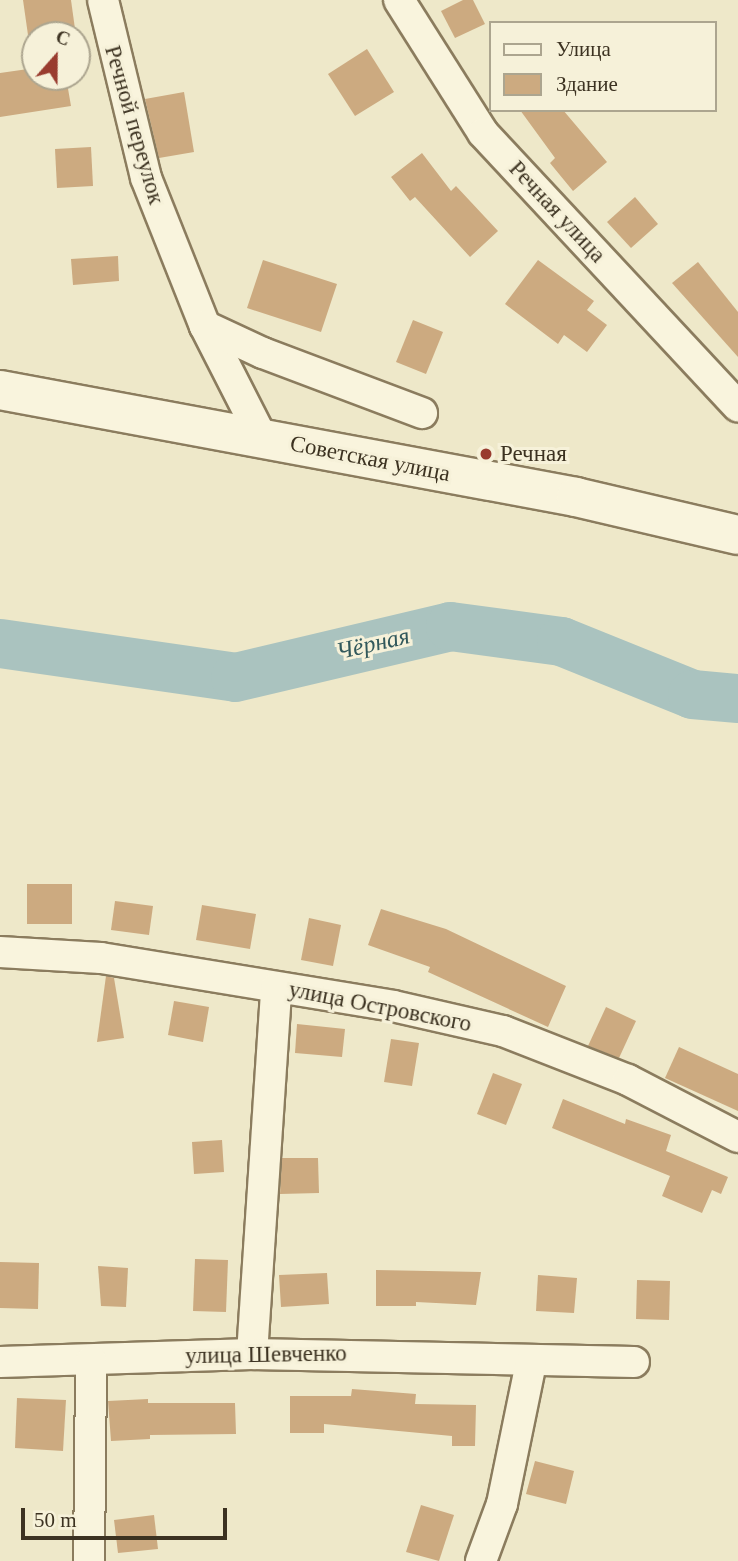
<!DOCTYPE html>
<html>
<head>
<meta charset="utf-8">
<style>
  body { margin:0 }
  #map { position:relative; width:738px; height:1561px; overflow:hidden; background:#eee8c9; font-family:"Times New Roman",serif }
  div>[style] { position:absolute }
  .river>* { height:49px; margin:-24.5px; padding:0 24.5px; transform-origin:24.5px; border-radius:24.5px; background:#aac3bf }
  .building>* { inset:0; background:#ccaa80 }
  .roads { filter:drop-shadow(2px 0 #8b7c5e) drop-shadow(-2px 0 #8b7c5e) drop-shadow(0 2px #8b7c5e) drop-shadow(0 -2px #8b7c5e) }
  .minor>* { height:30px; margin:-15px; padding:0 15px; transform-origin:15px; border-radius:15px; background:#f9f4dd }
  .secondary>* { height:38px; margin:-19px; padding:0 19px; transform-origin:19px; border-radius:19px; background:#f9f4dd }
  .dots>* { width:19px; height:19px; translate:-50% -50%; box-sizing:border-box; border:4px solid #f6f1d9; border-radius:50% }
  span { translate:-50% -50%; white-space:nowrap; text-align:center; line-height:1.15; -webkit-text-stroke:6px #f6f1d9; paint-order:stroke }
  .street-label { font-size:23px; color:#3c3221 }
  .poi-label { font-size:23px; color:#3c3221 }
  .left { translate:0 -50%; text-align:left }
  .water-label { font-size:24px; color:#31585b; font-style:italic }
  .legend { position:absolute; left:489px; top:21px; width:228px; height:91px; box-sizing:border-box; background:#f6f1d9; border:2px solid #aca58f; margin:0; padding:9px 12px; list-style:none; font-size:21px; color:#3c3221 }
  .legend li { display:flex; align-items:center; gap:14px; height:35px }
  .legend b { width:35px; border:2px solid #aca58f }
  .north { position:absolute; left:21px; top:21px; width:70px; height:70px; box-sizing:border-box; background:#f6f1d9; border:2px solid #aca58f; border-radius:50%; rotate:21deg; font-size:19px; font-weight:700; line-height:28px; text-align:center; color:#3c3221 }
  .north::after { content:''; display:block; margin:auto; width:24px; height:32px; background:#993c2f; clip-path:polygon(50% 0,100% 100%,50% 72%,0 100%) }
  .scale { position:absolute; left:21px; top:1508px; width:206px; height:32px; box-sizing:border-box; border:4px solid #3c3221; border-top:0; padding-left:9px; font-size:21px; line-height:24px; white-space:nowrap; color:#3c3221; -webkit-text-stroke:5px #f6f1d9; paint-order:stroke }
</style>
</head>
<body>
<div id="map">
  <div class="river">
    <i style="left:0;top:643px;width:237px;rotate:8.2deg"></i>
    <i style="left:235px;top:677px;width:221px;rotate:-13.3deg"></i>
    <i style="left:450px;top:626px;width:112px;rotate:7.7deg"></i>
    <i style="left:561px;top:641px;width:141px;rotate:22deg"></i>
    <i style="left:692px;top:694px;width:46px;rotate:5deg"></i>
  </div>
  <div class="building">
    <i style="clip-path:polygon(23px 0,71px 0,75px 29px,28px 35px)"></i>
    <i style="clip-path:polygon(463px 0,473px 0,485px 24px,455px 38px,441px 11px)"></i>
    <i style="clip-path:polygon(367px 49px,394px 92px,355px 116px,328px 74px)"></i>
    <i style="clip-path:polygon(35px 68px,35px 77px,66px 77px,71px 106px,0 117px,0 73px)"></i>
    <i style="clip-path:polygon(184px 92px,194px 152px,159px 158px,145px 99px)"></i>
    <i style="clip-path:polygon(520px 110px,563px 110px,607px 162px,573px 191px,550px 163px,555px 158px)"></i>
    <i style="clip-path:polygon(91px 147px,93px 186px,57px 188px,55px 149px)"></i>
    <i style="clip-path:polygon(422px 153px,451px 191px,456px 186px,498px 231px,470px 257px,415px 197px,410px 201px,391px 177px)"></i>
    <i style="clip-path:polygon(635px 197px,658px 224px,631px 248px,607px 222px)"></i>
    <i style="clip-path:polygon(118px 256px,119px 281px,73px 285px,71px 259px)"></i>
    <i style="clip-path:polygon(263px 260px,337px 284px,321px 332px,247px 308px)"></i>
    <i style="clip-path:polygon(538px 260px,594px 301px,587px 310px,607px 325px,587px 352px,564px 335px,558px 344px,505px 304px)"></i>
    <i style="clip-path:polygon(698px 262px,738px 312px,738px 357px,672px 283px)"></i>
    <i style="clip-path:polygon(413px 320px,443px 332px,426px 374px,396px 362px)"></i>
    <i style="clip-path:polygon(27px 884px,72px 884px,72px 924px,27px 924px)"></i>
    <i style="clip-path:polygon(115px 901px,153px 906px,149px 935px,111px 930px)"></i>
    <i style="clip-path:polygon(202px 905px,256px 914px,250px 949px,196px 940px)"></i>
    <i style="clip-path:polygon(381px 909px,446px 929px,566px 986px,548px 1027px,428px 972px,430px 967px,368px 945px)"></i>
    <i style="clip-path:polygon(309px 918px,341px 925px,333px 966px,301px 960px)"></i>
    <i style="clip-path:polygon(106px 976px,114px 978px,124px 1038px,97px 1042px)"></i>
    <i style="clip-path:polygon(174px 1001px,209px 1007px,203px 1042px,168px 1035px)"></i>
    <i style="clip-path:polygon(606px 1007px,636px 1021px,619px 1058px,588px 1046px)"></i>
    <i style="clip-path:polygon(297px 1024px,345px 1029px,342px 1057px,295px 1053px)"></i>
    <i style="clip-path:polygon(391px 1039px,419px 1043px,412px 1086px,384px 1082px)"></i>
    <i style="clip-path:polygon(679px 1047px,738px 1074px,738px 1111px,665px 1078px)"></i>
    <i style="clip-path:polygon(493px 1073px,522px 1084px,506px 1125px,477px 1114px)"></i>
    <i style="clip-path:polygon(563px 1099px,625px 1124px,626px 1119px,671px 1135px,666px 1151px,728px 1177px,721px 1194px,712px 1190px,702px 1213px,662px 1196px,670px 1176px,552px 1128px)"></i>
    <i style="clip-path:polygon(222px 1140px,224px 1172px,194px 1174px,192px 1142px)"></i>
    <i style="clip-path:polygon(282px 1158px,318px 1158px,319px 1193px,280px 1194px)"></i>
    <i style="clip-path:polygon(195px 1259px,228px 1260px,226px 1312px,193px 1311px)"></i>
    <i style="clip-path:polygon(0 1262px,39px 1263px,38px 1309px,0 1308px)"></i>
    <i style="clip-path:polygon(98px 1266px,128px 1268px,126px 1307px,101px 1306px)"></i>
    <i style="clip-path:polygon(376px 1270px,481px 1272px,476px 1305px,416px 1302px,416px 1306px,376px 1306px)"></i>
    <i style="clip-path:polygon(327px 1273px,329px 1304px,281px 1307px,279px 1275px)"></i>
    <i style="clip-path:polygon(538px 1275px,577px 1278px,574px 1313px,536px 1311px)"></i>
    <i style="clip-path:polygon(637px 1280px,670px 1281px,669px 1320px,636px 1319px)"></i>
    <i style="clip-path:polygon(352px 1389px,416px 1394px,415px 1404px,476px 1405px,475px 1446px,452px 1446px,452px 1436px,324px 1424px,324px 1433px,290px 1433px,290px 1396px,351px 1396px)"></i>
    <i style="clip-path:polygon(17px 1398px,66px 1400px,63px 1451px,15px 1448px)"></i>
    <i style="clip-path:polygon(148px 1399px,148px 1403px,235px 1403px,236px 1434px,150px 1435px,150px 1439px,111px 1441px,108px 1401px)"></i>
    <i style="clip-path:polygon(535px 1461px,574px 1471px,566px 1504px,526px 1494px)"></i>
    <i style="clip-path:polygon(421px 1505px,454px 1515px,439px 1561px,406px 1552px)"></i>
    <i style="clip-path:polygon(154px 1515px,158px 1549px,118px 1553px,114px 1520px)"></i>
  </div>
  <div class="roads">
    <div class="minor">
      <i style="left:103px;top:0;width:183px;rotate:76.4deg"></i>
      <i style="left:146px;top:178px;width:159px;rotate:68.3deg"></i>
      <i style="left:399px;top:0;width:157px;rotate:57.7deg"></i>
      <i style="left:483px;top:133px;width:374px;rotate:47deg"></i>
      <i style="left:262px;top:438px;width:126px;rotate:-117deg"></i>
      <i style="left:205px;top:326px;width:64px;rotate:25deg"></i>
      <i style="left:263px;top:353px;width:170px;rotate:20.7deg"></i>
      <i style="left:0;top:952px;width:101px;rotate:3.4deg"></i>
      <i style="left:101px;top:958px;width:296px;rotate:9.3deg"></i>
      <i style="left:393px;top:1006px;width:113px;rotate:12.8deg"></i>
      <i style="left:503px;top:1031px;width:134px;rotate:21.4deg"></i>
      <i style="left:628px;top:1080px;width:124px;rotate:27.4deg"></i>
      <i style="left:252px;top:1354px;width:367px;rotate:-86.2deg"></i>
      <i style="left:0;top:1362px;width:252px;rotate:-1.8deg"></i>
      <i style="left:252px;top:1354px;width:382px;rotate:1.2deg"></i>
      <i style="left:89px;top:1561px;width:200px;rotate:-89.4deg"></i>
      <i style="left:481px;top:1561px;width:61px;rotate:-69.8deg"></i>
      <i style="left:502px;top:1504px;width:144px;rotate:-78.4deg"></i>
    </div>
    <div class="secondary">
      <i style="left:0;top:390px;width:586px;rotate:10.52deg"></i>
      <i style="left:576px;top:497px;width:166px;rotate:13.2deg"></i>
    </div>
  </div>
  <div class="dots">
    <i style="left:486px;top:454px;background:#993c2f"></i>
  </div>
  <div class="street-label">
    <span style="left:134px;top:125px;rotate:74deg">Речной переулок</span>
    <span style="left:557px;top:212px;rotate:47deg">Речная улица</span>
    <span style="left:370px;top:459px;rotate:11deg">Советская улица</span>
    <span style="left:380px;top:1007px;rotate:11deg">улица Островского</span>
    <span style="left:266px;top:1355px;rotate:-1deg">улица Шевченко</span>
  </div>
  <div class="poi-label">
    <span class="left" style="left:500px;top:454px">Речная</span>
  </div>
  <div class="water-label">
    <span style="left:373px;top:644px;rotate:-13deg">Чёрная</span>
  </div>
  <ul class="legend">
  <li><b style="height:9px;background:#f9f4dd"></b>Улица</li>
  <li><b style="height:19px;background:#ccaa80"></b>Здание</li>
  </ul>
  <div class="north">С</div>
  <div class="scale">50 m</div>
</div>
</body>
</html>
